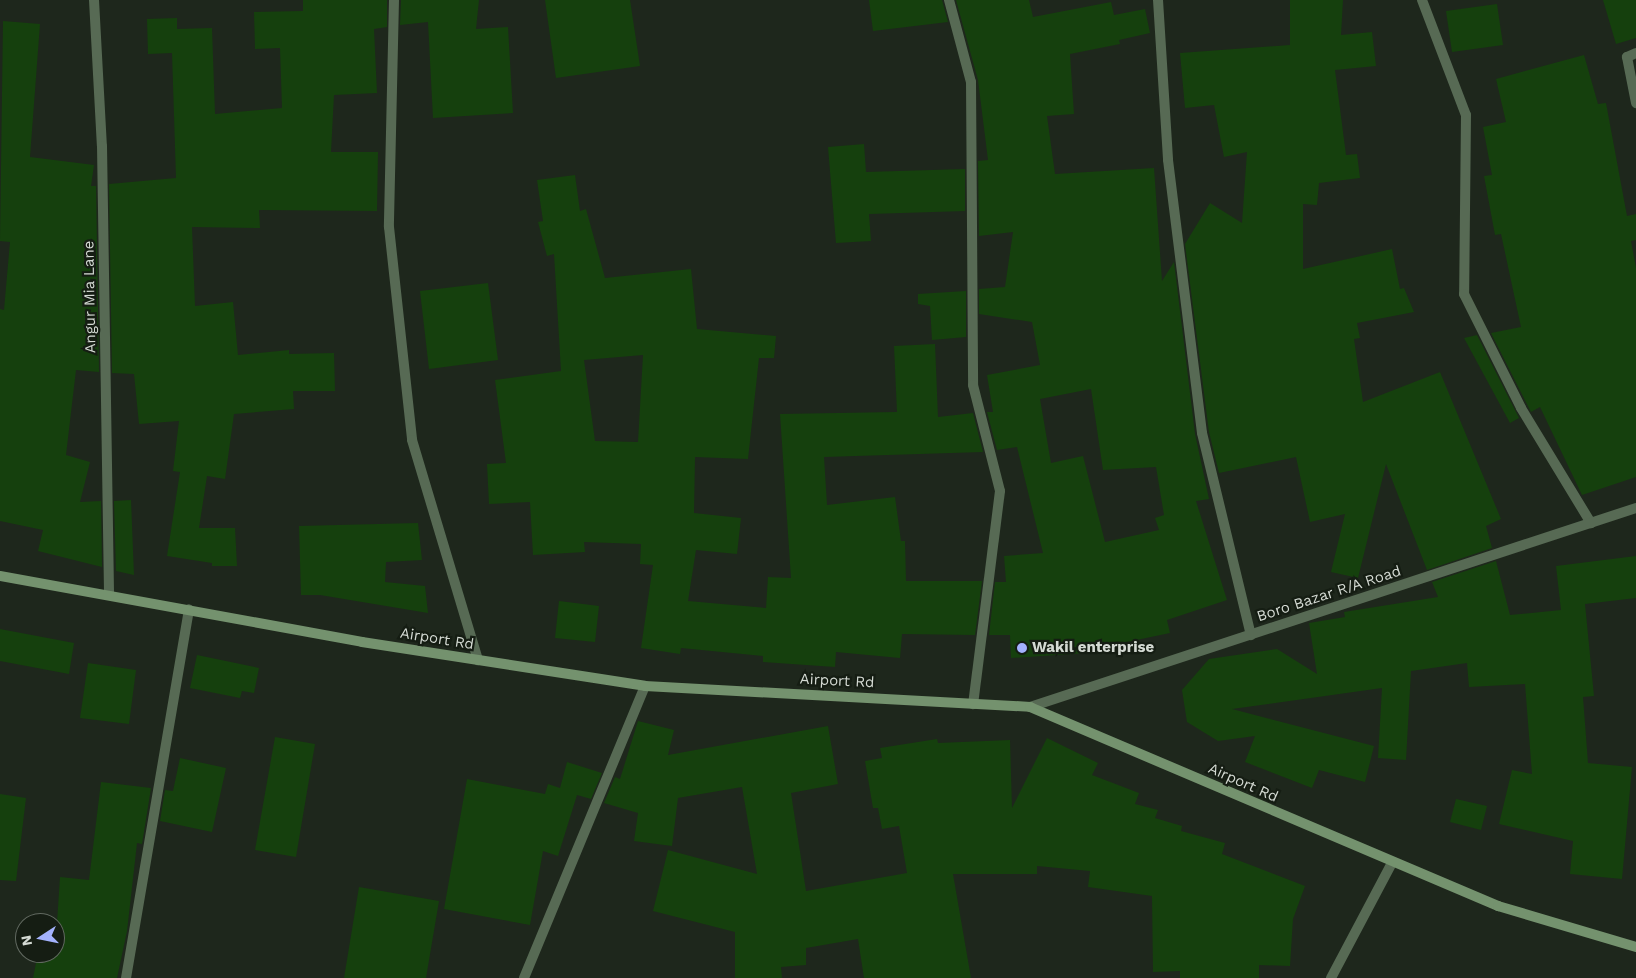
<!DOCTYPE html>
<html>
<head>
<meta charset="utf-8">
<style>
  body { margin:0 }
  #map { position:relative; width:1636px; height:978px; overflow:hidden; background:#1e271c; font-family:"Work Sans",sans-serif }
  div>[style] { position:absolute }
  .building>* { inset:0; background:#15400d }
  .street>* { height:10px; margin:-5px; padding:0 5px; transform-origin:5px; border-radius:5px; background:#576a54 }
  .secondary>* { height:10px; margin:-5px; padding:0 5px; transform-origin:5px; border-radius:5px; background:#74926e }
  .dots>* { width:14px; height:14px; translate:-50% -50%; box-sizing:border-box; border:2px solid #151d13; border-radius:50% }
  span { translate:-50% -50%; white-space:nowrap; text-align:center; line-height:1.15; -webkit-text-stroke:4.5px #151d13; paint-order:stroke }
  .street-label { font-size:15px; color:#d4dad3 }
  .poi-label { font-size:15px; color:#d4dad3; font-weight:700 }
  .left { translate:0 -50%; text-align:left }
  .north { position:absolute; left:15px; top:913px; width:50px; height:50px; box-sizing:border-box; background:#151d13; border:1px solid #616960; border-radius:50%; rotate:259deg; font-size:14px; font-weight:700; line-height:20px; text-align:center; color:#d4dad3 }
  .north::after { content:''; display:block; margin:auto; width:18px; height:22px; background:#a3b2fd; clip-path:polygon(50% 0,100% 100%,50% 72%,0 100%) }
</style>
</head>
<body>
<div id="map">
  <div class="building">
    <i style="clip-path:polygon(303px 0,387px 0,387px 27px,374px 29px,377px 93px,334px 95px,331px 152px,378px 152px,377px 211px,259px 210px,260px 228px,192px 227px,195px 306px,233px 302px,238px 355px,289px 350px,289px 354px,334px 353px,335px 391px,293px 391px,294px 409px,234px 414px,225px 479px,207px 476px,199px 528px,235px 528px,237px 566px,212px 566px,212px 563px,167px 556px,180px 472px,173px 471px,179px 421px,139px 424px,134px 374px,112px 373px,109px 184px,176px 178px,172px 53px,148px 54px,147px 19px,177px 18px,177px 29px,212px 28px,215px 114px,282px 108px,280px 48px,255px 49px,254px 12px,303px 11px)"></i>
    <i style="clip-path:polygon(401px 0,479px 0,476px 29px,508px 27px,513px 113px,433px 118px,428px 22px,400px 25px)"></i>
    <i style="clip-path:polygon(545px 0,630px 0,640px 66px,556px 78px)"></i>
    <i style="clip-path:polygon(869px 0,942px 0,948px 22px,873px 31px)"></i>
    <i style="clip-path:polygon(evenodd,956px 0,1029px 0,1033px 17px,1111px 2px,1114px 15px,1145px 9px,1150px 33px,1119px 40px,1120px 44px,1070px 54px,1074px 114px,1047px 116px,1055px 174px,1154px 168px,1162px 281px,1174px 262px,1195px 434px,1209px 499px,1196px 501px,1227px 600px,1167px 620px,1170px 633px,1103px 647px,1103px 652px,1011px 658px,1010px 635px,989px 635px,995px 582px,1006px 582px,1004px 556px,1043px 553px,1017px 447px,997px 450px,987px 412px,993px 412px,987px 375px,1040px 365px,1032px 322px,979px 314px,979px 289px,1005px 287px,1013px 232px,979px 236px,978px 161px,988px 160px,978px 80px,956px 0,1091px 389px,1103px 470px,1156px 467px,1164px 515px,1155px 518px,1159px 530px,1105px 542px,1083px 456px,1051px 463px,1040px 399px,1091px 389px)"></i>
    <i style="clip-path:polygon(1290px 0,1343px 0,1341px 35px,1372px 32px,1376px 66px,1335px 70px,1346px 155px,1357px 154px,1360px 178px,1319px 183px,1317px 205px,1303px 204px,1303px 269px,1392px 249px,1400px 289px,1404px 288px,1414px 312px,1357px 323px,1360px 338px,1354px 339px,1363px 402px,1440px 372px,1501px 519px,1486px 526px,1492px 548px,1427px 570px,1386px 464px,1358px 578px,1331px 572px,1345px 514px,1310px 522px,1296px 457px,1219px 473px,1209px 432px,1185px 244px,1210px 203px,1242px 223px,1247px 152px,1224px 157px,1214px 105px,1185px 108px,1180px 53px,1290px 45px)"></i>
    <i style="clip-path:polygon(1603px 0,1636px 0,1636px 38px,1616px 44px)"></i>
    <i style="clip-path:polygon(1497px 4px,1503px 45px,1452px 52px,1446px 11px)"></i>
    <i style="clip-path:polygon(3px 21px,40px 24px,30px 157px,94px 165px,91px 186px,96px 186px,99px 372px,76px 370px,66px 455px,90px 462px,80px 502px,101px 501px,102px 567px,38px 551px,43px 530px,0 521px,0 309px,4px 310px,10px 242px,0 241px)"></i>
    <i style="clip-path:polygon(1584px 55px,1598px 104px,1606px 103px,1627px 216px,1636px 214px,1636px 240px,1631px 241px,1636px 268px,1636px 477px,1582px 495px,1540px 407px,1531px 412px,1491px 333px,1521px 327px,1501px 234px,1495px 235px,1484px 176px,1492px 175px,1483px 127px,1506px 122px,1496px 79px)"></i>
    <i style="clip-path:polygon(864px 144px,866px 172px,965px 169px,965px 211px,869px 214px,871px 241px,836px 243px,828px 147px)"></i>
    <i style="clip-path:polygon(evenodd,575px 175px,580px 211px,586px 209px,605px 278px,691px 269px,697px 329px,776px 336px,774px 358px,759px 358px,748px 459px,695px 457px,694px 513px,741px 518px,737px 554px,696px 550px,688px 601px,766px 608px,768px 577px,791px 578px,780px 414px,897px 412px,894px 346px,935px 344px,938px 417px,973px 413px,983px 452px,824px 457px,827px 505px,895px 497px,901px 541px,905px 541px,906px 581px,982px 581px,975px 635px,902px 634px,900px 658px,836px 652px,835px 667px,763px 662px,763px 656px,681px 648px,680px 654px,641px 648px,653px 565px,640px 564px,641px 544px,584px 542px,585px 552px,533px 555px,530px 502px,489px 504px,487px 464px,506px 463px,495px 380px,561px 371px,554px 254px,547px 256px,538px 222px,543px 221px,537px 180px,575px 175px,643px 355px,638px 442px,595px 441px,584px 360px,643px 355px)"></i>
    <i style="clip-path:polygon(488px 283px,498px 360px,429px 369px,420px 291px)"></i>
    <i style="clip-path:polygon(966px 291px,966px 337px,932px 340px,930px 306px,918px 304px,918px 294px)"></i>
    <i style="clip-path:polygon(1477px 335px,1519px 418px,1510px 423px,1464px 338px)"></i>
    <i style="clip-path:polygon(131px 500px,134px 575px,116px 571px,114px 501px)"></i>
    <i style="clip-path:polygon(418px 523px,422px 560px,386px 562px,385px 582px,425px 586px,428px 613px,320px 595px,301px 595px,299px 526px)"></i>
    <i style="clip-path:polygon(1636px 556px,1636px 598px,1585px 604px,1594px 696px,1583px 697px,1588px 763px,1632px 767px,1622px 879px,1570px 874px,1573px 841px,1499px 824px,1512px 770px,1532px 774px,1525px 684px,1469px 687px,1467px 663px,1411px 671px,1406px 760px,1378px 758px,1382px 688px,1232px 709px,1374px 746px,1365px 782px,1319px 770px,1312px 788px,1245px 762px,1255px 736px,1218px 741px,1187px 722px,1182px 690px,1209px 659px,1277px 649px,1317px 674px,1309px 623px,1345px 617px,1344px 612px,1438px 597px,1432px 582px,1496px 561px,1510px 615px,1561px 610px,1556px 566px)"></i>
    <i style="clip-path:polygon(559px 601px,599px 606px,595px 642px,555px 638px)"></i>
    <i style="clip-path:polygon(0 629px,74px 643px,69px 674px,0 661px)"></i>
    <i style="clip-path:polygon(197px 655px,259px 668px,254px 693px,242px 691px,240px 698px,190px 688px)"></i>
    <i style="clip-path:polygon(88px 663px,136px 670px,129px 724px,80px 718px)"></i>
    <i style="clip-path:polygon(638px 721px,674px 730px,668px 755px,828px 726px,838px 784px,791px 793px,806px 891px,907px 873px,899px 826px,882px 829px,878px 808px,873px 808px,865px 761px,882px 758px,880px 748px,937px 739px,938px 743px,1010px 740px,1012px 808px,1047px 738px,1098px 763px,1092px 775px,1139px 793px,1135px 804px,1158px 810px,1155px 818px,1182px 826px,1181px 831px,1225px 843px,1222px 854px,1305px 886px,1293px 919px,1290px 966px,1259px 965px,1259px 978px,1180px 978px,1180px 971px,1153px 972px,1152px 896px,1088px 887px,1090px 871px,1037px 866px,1037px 874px,953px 874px,971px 978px,864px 978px,858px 939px,806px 948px,806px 965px,781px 967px,782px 978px,735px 978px,735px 932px,653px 911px,668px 850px,757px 874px,742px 787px,678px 798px,672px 846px,634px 841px,638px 813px,604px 803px,615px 777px,620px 779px)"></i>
    <i style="clip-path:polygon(275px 737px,315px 744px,296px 857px,255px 850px)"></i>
    <i style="clip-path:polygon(180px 758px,226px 768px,212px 832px,160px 821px,165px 790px,173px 791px)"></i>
    <i style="clip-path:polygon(567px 762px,602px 773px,591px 799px,577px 795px,558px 856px,543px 851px,530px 925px,444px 909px,467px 779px,545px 794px,548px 784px,560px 788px)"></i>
    <i style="clip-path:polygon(101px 782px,151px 788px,142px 844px,137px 843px,127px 931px,117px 978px,33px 978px,38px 953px,55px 953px,60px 877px,89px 880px)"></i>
    <i style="clip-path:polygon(0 794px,26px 798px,16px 881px,0 880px)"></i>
    <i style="clip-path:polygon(1456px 799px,1487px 806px,1481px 830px,1450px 822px)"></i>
    <i style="clip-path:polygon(359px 887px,439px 901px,426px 978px,344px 978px)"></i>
  </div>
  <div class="street">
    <i style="left:94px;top:0;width:146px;rotate:86.9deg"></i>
    <i style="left:102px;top:146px;width:448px;rotate:89.1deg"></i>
    <i style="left:394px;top:0;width:227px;rotate:91.3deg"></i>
    <i style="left:389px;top:227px;width:214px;rotate:83.8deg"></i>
    <i style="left:412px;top:440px;width:230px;rotate:73.3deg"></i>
    <i style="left:949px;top:0;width:85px;rotate:75deg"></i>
    <i style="left:971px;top:82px;width:303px;rotate:89.6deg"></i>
    <i style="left:973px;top:385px;width:109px;rotate:75.7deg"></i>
    <i style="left:1000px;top:491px;width:215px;rotate:97.2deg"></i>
    <i style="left:1158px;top:0;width:160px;rotate:86.4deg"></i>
    <i style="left:1168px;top:160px;width:275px;rotate:82.9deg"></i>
    <i style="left:1202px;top:433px;width:208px;rotate:76.4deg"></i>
    <i style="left:1422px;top:0;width:123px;rotate:69.1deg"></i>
    <i style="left:1466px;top:115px;width:179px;rotate:90.6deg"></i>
    <i style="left:1464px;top:294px;width:127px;rotate:63.4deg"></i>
    <i style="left:1521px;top:408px;width:135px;rotate:58.7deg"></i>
    <i style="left:1636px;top:53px;width:10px;rotate:156deg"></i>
    <i style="left:1627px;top:57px;width:47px;rotate:78.9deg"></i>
    <i style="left:1030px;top:707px;width:638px;rotate:-18.18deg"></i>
    <i style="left:126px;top:978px;width:374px;rotate:-80.3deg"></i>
    <i style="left:524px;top:978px;width:316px;rotate:-67.5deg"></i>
    <i style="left:1331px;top:978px;width:130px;rotate:-62.1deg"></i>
  </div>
  <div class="secondary">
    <i style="left:0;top:576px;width:368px;rotate:10.3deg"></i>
    <i style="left:362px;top:642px;width:286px;rotate:8.8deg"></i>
    <i style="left:645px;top:686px;width:386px;rotate:3.1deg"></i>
    <i style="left:1030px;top:707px;width:509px;rotate:23.04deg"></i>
    <i style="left:1498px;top:906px;width:144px;rotate:16.5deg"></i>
  </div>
  <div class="dots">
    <i style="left:1022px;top:648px;background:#a3b2fd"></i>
  </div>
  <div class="street-label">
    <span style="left:90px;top:297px;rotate:-91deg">Angur Mia Lane</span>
    <span style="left:1329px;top:594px;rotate:-18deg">Boro Bazar R/A Road</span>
    <span style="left:437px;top:639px;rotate:9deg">Airport Rd</span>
    <span style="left:837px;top:681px;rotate:3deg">Airport Rd</span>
    <span style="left:1243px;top:783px;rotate:24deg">Airport Rd</span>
  </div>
  <div class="poi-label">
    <span class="left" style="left:1032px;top:648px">Wakil enterprise</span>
  </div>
  <div class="north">N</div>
</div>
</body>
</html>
